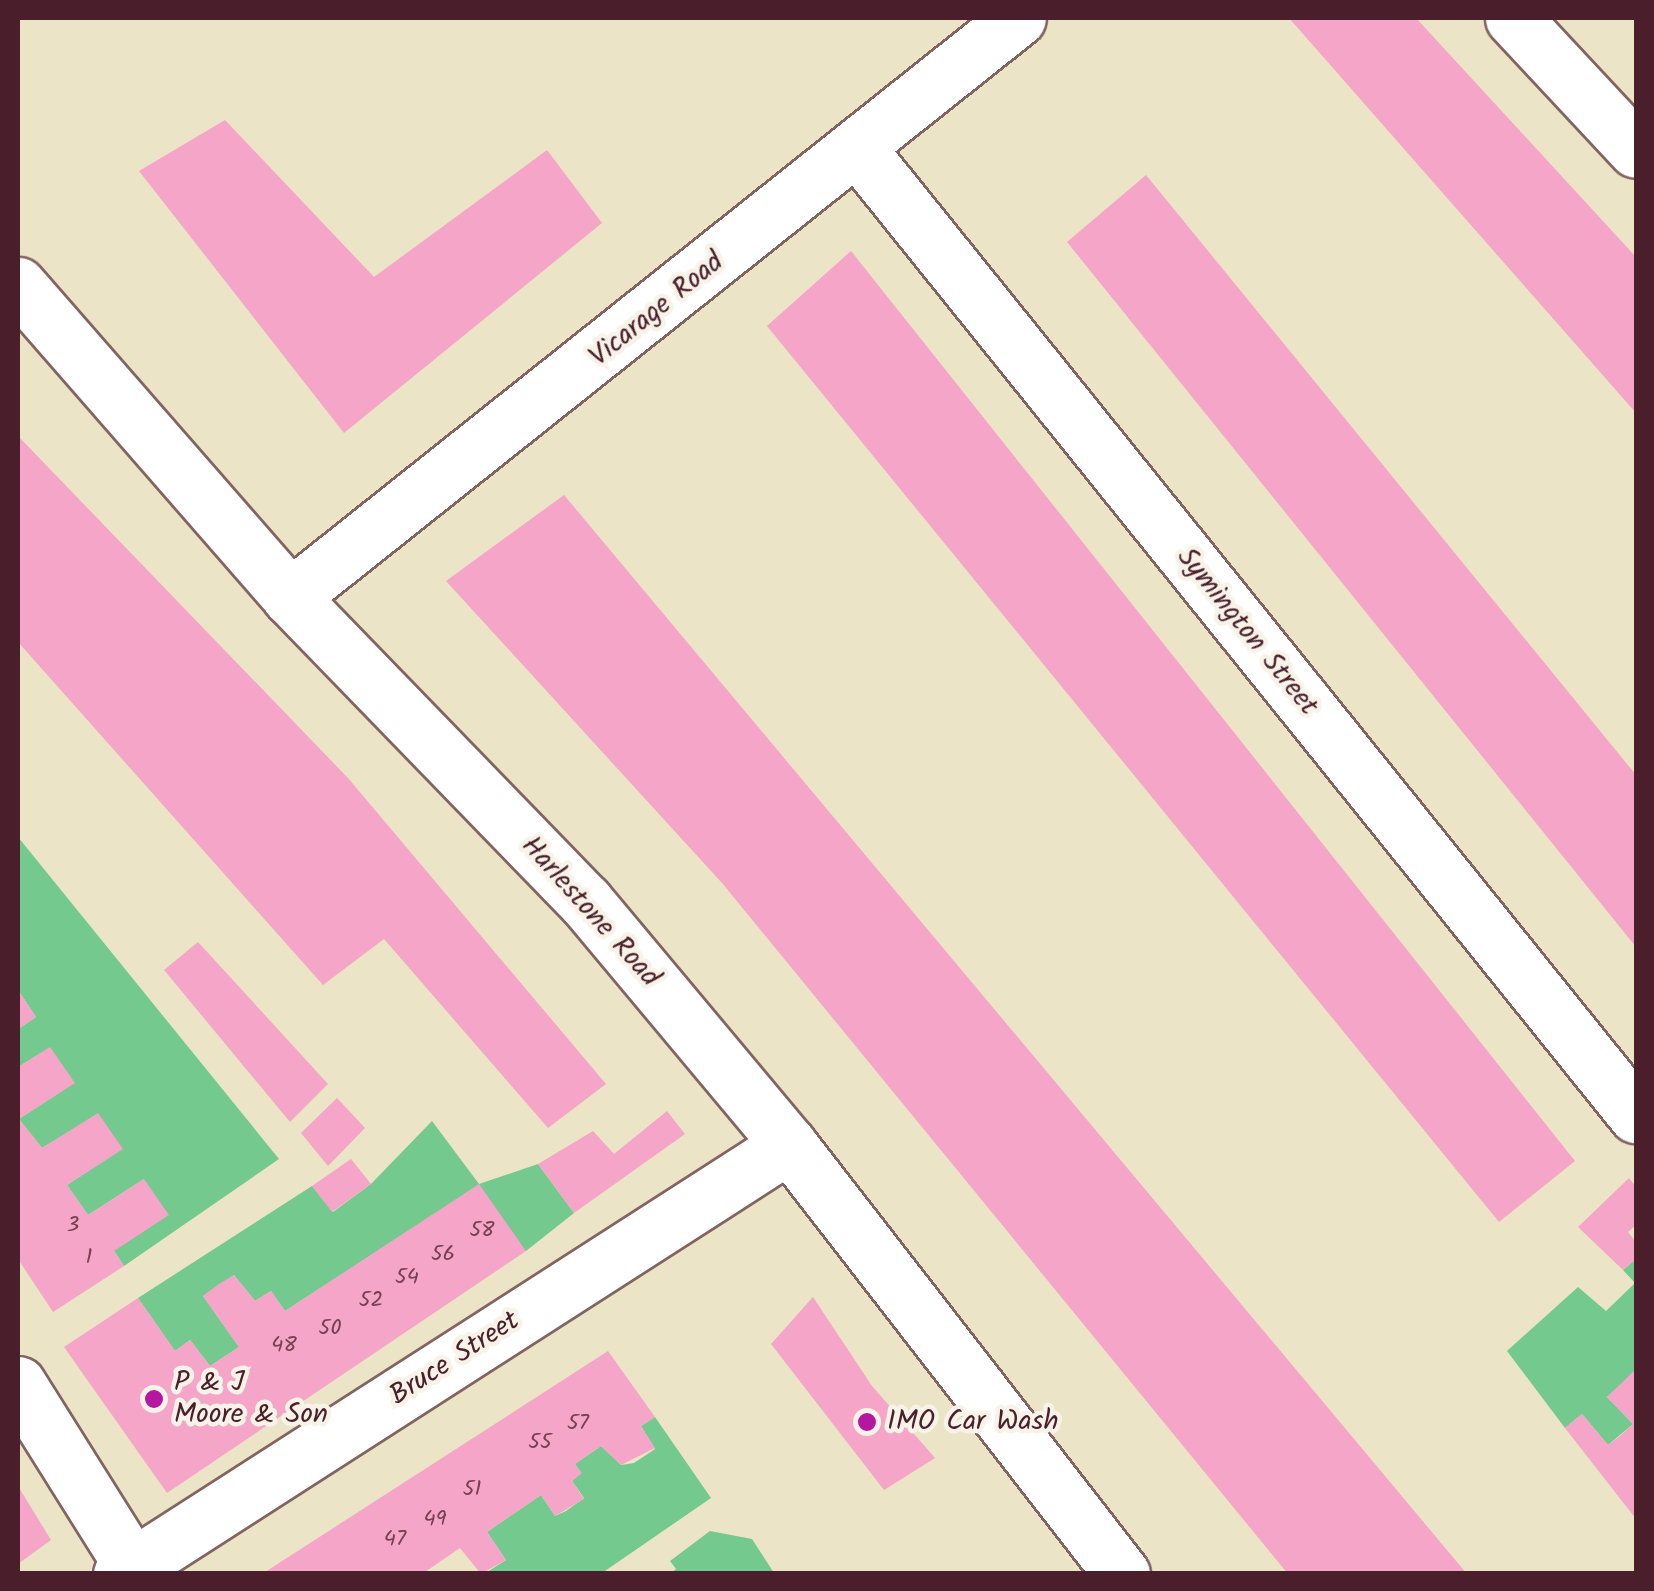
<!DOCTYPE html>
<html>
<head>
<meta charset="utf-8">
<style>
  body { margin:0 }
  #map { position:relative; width:1654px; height:1591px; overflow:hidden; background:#ebe4c6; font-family:Kalam,sans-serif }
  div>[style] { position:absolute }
  .green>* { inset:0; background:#73c98e }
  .building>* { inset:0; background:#f5a5c7 }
  .roads { filter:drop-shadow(2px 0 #826461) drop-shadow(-2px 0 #826461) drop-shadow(0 2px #826461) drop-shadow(0 -2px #826461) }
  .minor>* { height:55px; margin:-27.5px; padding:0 27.5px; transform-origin:27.5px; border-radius:27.5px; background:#fff }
  .major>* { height:55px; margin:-27.5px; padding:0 27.5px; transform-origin:27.5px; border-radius:27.5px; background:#fff }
  .dots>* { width:28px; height:28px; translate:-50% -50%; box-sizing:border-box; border:5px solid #f7f3e8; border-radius:50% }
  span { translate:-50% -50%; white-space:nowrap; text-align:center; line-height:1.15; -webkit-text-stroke:9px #f7f3e8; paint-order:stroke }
  .number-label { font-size:22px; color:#754052 }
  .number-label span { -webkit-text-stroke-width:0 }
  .street-label { font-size:28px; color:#4a1f2b }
  .poi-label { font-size:28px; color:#4a1f2b }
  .left { translate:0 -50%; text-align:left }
  .frame { position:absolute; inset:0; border:20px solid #4a1f2b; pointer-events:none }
</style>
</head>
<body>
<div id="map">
  <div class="green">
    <i style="clip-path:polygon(18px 837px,279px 1159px,124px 1266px,114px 1251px,144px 1179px,88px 1215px,67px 1185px,122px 1149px,98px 1114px,42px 1148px,19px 1119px,74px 1083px,49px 1048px,18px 1067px,18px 1029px,36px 1017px,18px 990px)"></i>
    <i style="clip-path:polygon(432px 1121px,479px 1184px,538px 1164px,574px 1213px,526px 1251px,439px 1211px,285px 1311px,271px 1291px,255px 1301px,234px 1275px,203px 1296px,239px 1347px,210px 1366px,190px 1340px,175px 1351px,138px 1298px,312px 1186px,333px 1212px,371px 1184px)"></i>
    <i style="clip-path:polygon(1636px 1259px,1636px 1371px,1607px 1397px,1633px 1424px,1608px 1445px,1582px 1414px,1565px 1428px,1507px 1351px,1578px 1287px,1606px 1311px,1635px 1283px,1623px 1270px)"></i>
    <i style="clip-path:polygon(655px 1417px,711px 1498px,602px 1573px,484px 1574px,506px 1560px,487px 1532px,541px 1495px,555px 1516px,566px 1511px,584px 1498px,572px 1481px,581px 1473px,575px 1464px,601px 1446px,621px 1465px,634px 1463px,655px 1449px,641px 1426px)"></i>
    <i style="clip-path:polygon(710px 1531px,752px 1539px,774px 1573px,671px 1573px,676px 1569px,670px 1561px)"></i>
  </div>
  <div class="building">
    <i style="clip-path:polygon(1289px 18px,1416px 18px,1636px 257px,1636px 413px)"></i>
    <i style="clip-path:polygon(225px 120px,374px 277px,547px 150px,602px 223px,344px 433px,139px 171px)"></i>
    <i style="clip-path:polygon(1146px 175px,1636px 775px,1636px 947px,1067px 242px)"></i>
    <i style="clip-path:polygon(851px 251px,1575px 1161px,1499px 1222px,767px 326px)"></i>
    <i style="clip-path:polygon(18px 436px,348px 778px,606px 1084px,548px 1128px,384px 939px,323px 985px,18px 642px)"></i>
    <i style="clip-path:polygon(564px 495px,1467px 1574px,1288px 1574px,722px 883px,446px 581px)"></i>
    <i style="clip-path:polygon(198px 942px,328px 1084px,290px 1122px,164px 970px)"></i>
    <i style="clip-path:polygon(18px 990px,36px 1017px,18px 1029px)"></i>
    <i style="clip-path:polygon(50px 1047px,75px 1083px,19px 1119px,42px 1148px,98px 1113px,123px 1149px,67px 1185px,88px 1215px,144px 1179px,169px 1215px,114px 1251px,124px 1266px,53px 1312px,18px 1259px,18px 1067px)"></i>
    <i style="clip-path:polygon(337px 1098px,365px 1128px,328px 1166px,301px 1133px)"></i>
    <i style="clip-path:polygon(667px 1111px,685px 1134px,574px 1213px,538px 1164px,593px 1131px,614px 1154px)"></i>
    <i style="clip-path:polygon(351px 1159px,371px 1184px,332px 1212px,312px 1186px)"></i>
    <i style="clip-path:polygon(1629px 1178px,1636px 1187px,1636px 1225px,1628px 1232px,1636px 1242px,1636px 1259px,1623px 1270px,1578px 1227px)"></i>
    <i style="clip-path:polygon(479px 1184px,526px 1251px,167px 1493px,64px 1347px,138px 1298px,175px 1351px,190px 1340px,210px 1366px,239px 1347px,203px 1296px,219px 1284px,234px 1275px,255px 1301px,271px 1291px,285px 1311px)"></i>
    <i style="clip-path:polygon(813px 1297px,872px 1386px,935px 1458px,884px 1490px,771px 1344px)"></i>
    <i style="clip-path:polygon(608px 1351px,655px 1417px,641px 1426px,655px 1448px,621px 1465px,601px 1446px,575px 1464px,582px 1473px,572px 1481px,584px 1499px,555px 1516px,541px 1495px,487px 1532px,506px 1560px,481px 1574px,460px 1548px,422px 1574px,262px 1574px)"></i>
    <i style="clip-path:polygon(1636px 1369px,1636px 1519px,1565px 1428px,1582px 1414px,1608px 1445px,1620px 1436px,1633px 1424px,1607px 1397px)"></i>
    <i style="clip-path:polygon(18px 1486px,51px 1540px,18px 1564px)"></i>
  </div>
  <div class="roads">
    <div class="minor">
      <i style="left:1513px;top:18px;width:180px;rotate:47deg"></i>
      <i style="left:857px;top:148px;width:1242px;rotate:51.15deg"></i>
      <i style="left:290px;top:597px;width:930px;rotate:-38.5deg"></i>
      <i style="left:18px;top:1384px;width:215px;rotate:57.9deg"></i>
      <i style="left:121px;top:1574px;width:794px;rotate:-32.71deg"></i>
    </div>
    <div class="major">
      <i style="left:18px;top:285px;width:414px;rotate:48.9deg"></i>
      <i style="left:290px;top:597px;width:424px;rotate:45.9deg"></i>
      <i style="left:585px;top:901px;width:318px;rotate:50.1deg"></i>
      <i style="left:789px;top:1145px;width:543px;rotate:52.18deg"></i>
    </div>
  </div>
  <div class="dots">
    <i style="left:154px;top:1399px;background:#b5179e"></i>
    <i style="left:867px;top:1422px;background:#b5179e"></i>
  </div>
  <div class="number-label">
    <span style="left:73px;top:1226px">3</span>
    <span style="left:482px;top:1231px">58</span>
    <span style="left:443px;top:1255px">56</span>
    <span style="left:89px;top:1258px">1</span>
    <span style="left:407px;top:1278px">54</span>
    <span style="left:371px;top:1301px">52</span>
    <span style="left:330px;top:1329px">50</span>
    <span style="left:284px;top:1346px">48</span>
    <span style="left:578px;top:1424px">57</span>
    <span style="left:540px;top:1443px">55</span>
    <span style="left:472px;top:1490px">51</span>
    <span style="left:435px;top:1520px">49</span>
    <span style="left:395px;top:1540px">47</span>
  </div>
  <div class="street-label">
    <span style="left:657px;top:310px;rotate:-39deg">Vicarage Road</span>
    <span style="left:1247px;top:632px;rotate:51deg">Symington Street</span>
    <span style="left:590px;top:912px;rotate:48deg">Harlestone Road</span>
    <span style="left:455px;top:1359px;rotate:-33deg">Bruce Street</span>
  </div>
  <div class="poi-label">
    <span class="left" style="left:174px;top:1399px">P &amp; J<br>Moore &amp; Son</span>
    <span class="left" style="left:887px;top:1422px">IMO Car Wash</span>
  </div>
  <div class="frame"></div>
</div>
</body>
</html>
